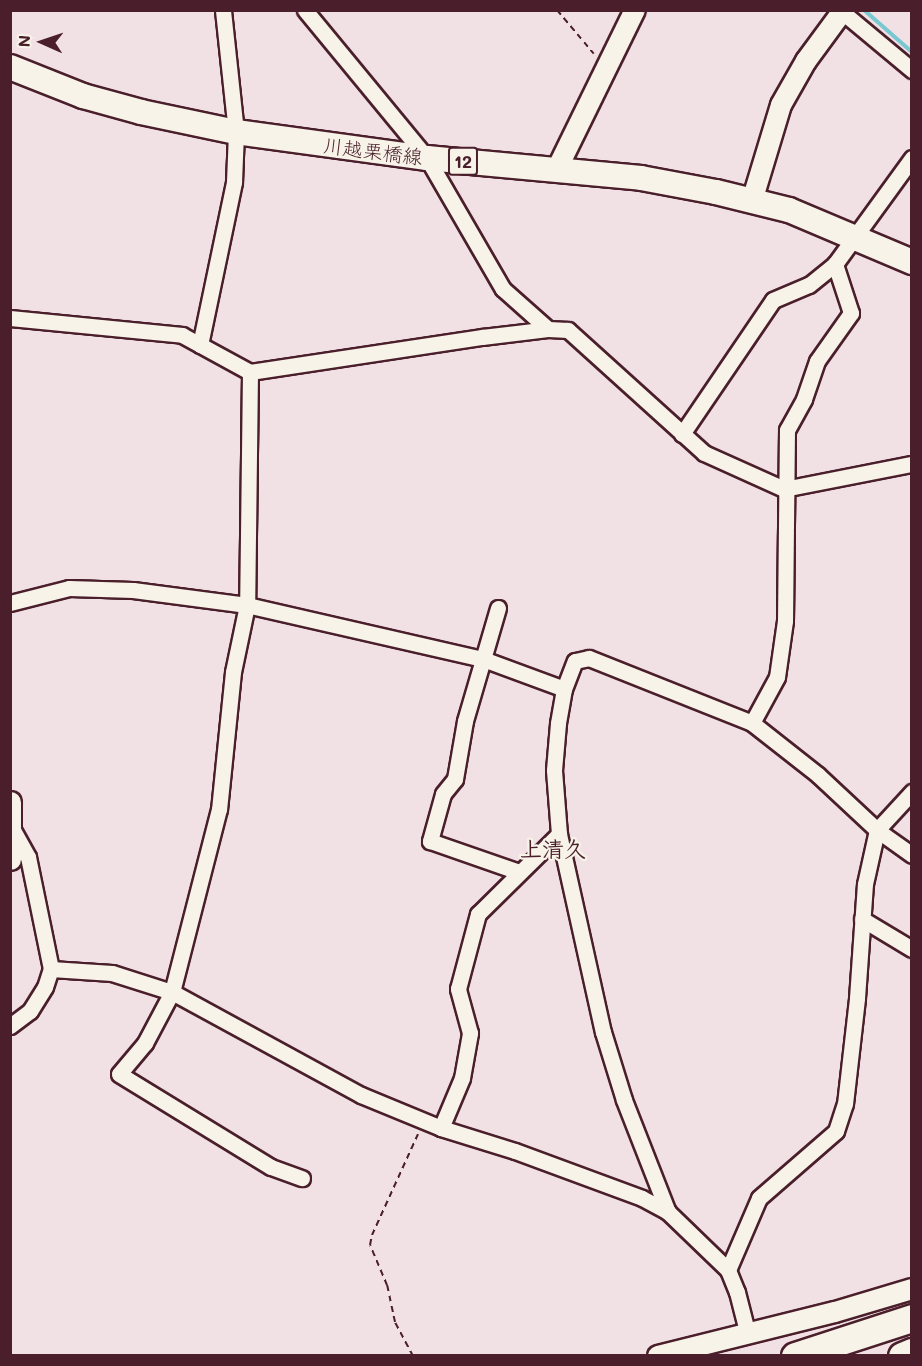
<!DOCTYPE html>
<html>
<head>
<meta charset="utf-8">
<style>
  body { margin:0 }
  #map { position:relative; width:922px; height:1366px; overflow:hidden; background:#f1e1e4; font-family:Mali,"Klee One",sans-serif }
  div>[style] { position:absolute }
  .stream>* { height:4px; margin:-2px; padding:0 2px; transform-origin:2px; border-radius:2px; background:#78c8d2 }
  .path>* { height:2px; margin-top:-1px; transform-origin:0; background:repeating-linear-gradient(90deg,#4a1f2b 0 6px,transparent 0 10.5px) }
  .roads { filter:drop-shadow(2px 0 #4a1f2b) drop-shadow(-2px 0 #4a1f2b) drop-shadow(0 2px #4a1f2b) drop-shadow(0 -2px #4a1f2b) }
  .minor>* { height:15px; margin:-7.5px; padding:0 7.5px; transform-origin:7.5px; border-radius:7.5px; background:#f7f3e8 }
  .tertiary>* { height:20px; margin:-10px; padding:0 10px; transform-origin:10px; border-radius:10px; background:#f7f3e8 }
  .secondary>* { height:21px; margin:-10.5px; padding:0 10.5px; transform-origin:10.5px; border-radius:10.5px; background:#f7f3e8 }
  .primary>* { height:24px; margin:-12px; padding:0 12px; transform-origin:12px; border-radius:12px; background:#f7f3e8 }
  .motorway>* { height:27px; margin:-13.5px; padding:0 13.5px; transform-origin:13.5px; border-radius:13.5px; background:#f7f3e8 }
  span { translate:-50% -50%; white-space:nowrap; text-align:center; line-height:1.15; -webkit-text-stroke:4.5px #f7f3e8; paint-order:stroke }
  .shield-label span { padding:2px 4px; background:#f7f3e8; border:2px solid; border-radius:4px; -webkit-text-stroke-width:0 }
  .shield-label { font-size:18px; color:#4a1f2b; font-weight:700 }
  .street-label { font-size:20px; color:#4a1f2b }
  .quarter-label { font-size:22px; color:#4a1f2b; font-weight:700 }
  .frame { position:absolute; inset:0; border:12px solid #4a1f2b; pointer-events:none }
  .north { position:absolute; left:12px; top:12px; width:60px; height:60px; -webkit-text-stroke:4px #f7f3e8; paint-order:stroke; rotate:273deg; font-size:16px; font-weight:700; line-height:24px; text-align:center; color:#4a1f2b }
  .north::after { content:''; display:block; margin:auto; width:21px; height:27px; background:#4a1f2b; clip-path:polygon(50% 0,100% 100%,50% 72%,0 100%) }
</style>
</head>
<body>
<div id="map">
  <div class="stream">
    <i style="left:864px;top:10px;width:64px;rotate:41.2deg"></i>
  </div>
  <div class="path">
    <i style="left:557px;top:10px;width:57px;rotate:49.9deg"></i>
    <i style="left:413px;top:1356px;width:38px;rotate:-118deg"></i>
    <i style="left:395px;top:1322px;width:38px;rotate:-102deg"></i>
    <i style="left:387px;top:1285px;width:43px;rotate:-113deg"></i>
    <i style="left:370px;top:1245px;width:10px;rotate:-79deg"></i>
    <i style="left:372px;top:1235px;width:111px;rotate:-65.5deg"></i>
  </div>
  <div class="roads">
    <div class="minor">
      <i style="left:305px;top:10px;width:192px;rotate:50.5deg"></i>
      <i style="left:427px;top:158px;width:151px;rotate:59.9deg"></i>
      <i style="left:503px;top:289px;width:60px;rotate:41.6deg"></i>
      <i style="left:840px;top:10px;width:94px;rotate:39.8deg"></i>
      <i style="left:10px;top:318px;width:173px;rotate:5.6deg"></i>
      <i style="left:182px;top:335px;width:77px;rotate:28.6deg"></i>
      <i style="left:250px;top:372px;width:235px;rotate:-8.6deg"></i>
      <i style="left:482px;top:337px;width:66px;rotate:-6.9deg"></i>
      <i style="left:548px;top:329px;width:20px;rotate:3deg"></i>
      <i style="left:568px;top:330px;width:183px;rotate:42.1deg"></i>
      <i style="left:704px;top:453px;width:88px;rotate:24.2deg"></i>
      <i style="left:784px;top:489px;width:130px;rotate:-11.1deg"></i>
      <i style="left:200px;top:345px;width:167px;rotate:-78.2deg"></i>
      <i style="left:234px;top:182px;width:50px;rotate:-87.7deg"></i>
      <i style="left:236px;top:132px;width:123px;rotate:-96.1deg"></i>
      <i style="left:250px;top:372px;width:233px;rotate:90.7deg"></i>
      <i style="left:247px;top:605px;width:68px;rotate:101.8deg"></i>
      <i style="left:233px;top:672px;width:138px;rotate:95.8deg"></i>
      <i style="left:219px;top:809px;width:189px;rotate:104.4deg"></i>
      <i style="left:172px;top:992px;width:58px;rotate:117.9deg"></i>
      <i style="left:145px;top:1043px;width:40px;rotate:130deg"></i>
      <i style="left:119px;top:1074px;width:178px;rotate:31.5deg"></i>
      <i style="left:271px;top:1167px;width:33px;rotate:20deg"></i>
      <i style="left:682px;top:434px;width:162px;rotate:-55.8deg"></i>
      <i style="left:773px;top:300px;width:39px;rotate:-23deg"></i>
      <i style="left:809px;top:285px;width:33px;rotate:-39deg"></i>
      <i style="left:10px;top:603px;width:61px;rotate:-14.3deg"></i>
      <i style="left:69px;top:588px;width:64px;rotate:1.8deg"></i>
      <i style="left:133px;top:590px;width:115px;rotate:7.5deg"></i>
      <i style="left:247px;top:605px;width:242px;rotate:12.9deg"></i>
      <i style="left:483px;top:659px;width:86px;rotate:20.3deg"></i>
      <i style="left:498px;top:608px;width:118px;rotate:106.3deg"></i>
      <i style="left:465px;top:721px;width:59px;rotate:99.8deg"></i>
      <i style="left:455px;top:779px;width:19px;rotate:129deg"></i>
      <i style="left:443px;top:794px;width:49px;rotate:105.5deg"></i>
      <i style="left:430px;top:841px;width:94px;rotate:19.2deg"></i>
      <i style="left:752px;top:723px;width:52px;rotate:-61.5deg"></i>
      <i style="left:777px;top:677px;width:57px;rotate:-81.9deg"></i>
      <i style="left:785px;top:621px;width:191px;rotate:-89.4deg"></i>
      <i style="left:787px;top:430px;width:35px;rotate:-61deg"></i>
      <i style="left:804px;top:399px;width:40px;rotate:-71.1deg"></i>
      <i style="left:817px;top:361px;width:59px;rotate:-54.7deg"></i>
      <i style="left:851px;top:313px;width:52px;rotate:-108.1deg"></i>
      <i style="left:835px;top:264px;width:131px;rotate:-54deg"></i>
      <i style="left:559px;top:834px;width:203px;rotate:77.5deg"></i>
      <i style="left:603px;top:1032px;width:71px;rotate:72.8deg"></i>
      <i style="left:624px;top:1100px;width:120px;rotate:68.6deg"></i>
      <i style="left:862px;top:919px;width:58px;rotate:31deg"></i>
      <i style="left:51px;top:969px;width:61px;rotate:3.8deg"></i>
      <i style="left:112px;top:973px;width:63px;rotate:17.6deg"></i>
      <i style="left:172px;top:992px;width:215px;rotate:28.6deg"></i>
      <i style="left:361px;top:1095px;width:87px;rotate:22.4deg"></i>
      <i style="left:441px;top:1128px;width:77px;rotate:17.3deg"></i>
      <i style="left:515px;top:1151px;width:135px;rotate:20.3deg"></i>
      <i style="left:642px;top:1198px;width:30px;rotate:28deg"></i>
      <i style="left:668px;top:1212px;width:83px;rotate:44deg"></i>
      <i style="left:728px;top:1270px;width:24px;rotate:68deg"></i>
      <i style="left:737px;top:1292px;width:44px;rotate:75.7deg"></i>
      <i style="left:10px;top:1026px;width:25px;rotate:-37deg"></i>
      <i style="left:30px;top:1011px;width:28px;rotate:-58deg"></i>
      <i style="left:45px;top:987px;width:19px;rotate:-72deg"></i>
      <i style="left:51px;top:969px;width:114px;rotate:-101.6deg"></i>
      <i style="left:28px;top:857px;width:33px;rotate:-119deg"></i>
      <i style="left:441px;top:1128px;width:54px;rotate:-67.2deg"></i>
      <i style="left:462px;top:1078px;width:46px;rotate:-79.9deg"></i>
      <i style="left:470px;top:1033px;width:46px;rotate:-105.3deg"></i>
      <i style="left:458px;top:989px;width:78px;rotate:-75.1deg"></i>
      <i style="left:478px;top:914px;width:114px;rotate:-44.6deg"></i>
      <i style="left:559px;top:834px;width:64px;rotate:-94.5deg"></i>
      <i style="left:554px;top:770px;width:47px;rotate:-85.1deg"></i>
      <i style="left:558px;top:723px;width:35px;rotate:-80deg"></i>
      <i style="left:564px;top:689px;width:30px;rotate:-69deg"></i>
      <i style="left:575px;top:661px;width:14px;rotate:-12deg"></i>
      <i style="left:589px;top:658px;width:175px;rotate:21.7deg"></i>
      <i style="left:752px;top:723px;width:84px;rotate:38.2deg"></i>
      <i style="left:818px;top:775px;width:81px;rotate:43deg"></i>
      <i style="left:877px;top:830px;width:43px;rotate:35.5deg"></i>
      <i style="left:728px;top:1270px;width:78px;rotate:-66.7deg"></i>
      <i style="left:759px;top:1198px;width:102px;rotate:-41deg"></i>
      <i style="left:836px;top:1131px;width:28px;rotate:-72deg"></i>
      <i style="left:845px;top:1104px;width:107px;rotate:-83.5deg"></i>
      <i style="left:857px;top:998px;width:114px;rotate:-86deg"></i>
      <i style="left:865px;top:884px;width:55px;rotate:-77.5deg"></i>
      <i style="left:877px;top:830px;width:52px;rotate:-47.4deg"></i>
    </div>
    <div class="tertiary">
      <i style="left:557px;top:169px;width:177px;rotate:-63.9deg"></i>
      <i style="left:752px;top:201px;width:100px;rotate:-73.2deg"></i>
      <i style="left:781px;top:105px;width:51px;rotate:-60.4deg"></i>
      <i style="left:806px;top:61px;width:61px;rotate:-53.7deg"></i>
      <i style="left:658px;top:1356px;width:182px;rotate:-14deg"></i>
      <i style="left:835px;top:1312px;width:80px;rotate:-16.6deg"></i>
    </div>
    <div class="secondary">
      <i style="left:10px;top:802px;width:57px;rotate:90deg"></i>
    </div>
    <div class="primary">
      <i style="left:10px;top:67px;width:79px;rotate:21.7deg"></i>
      <i style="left:83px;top:96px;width:60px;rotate:15.4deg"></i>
      <i style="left:141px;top:112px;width:97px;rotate:11.9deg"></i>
      <i style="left:236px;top:132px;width:193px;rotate:7.8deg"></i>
      <i style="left:427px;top:158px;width:215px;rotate:5.3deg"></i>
      <i style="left:641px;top:178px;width:76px;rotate:10.6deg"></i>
      <i style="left:716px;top:192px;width:75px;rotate:13.9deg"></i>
      <i style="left:789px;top:210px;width:134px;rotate:22.9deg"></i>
    </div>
    <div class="motorway">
      <i style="left:795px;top:1356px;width:123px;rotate:-18deg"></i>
      <i style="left:902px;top:1356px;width:11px;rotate:-22deg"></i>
    </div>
  </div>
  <div class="shield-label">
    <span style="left:463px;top:161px">12</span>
  </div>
  <div class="street-label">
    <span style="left:373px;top:151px;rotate:7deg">川越栗橋線</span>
  </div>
  <div class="quarter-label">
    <span style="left:553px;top:849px">上清久</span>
  </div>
  <div class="frame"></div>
  <div class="north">N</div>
</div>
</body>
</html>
